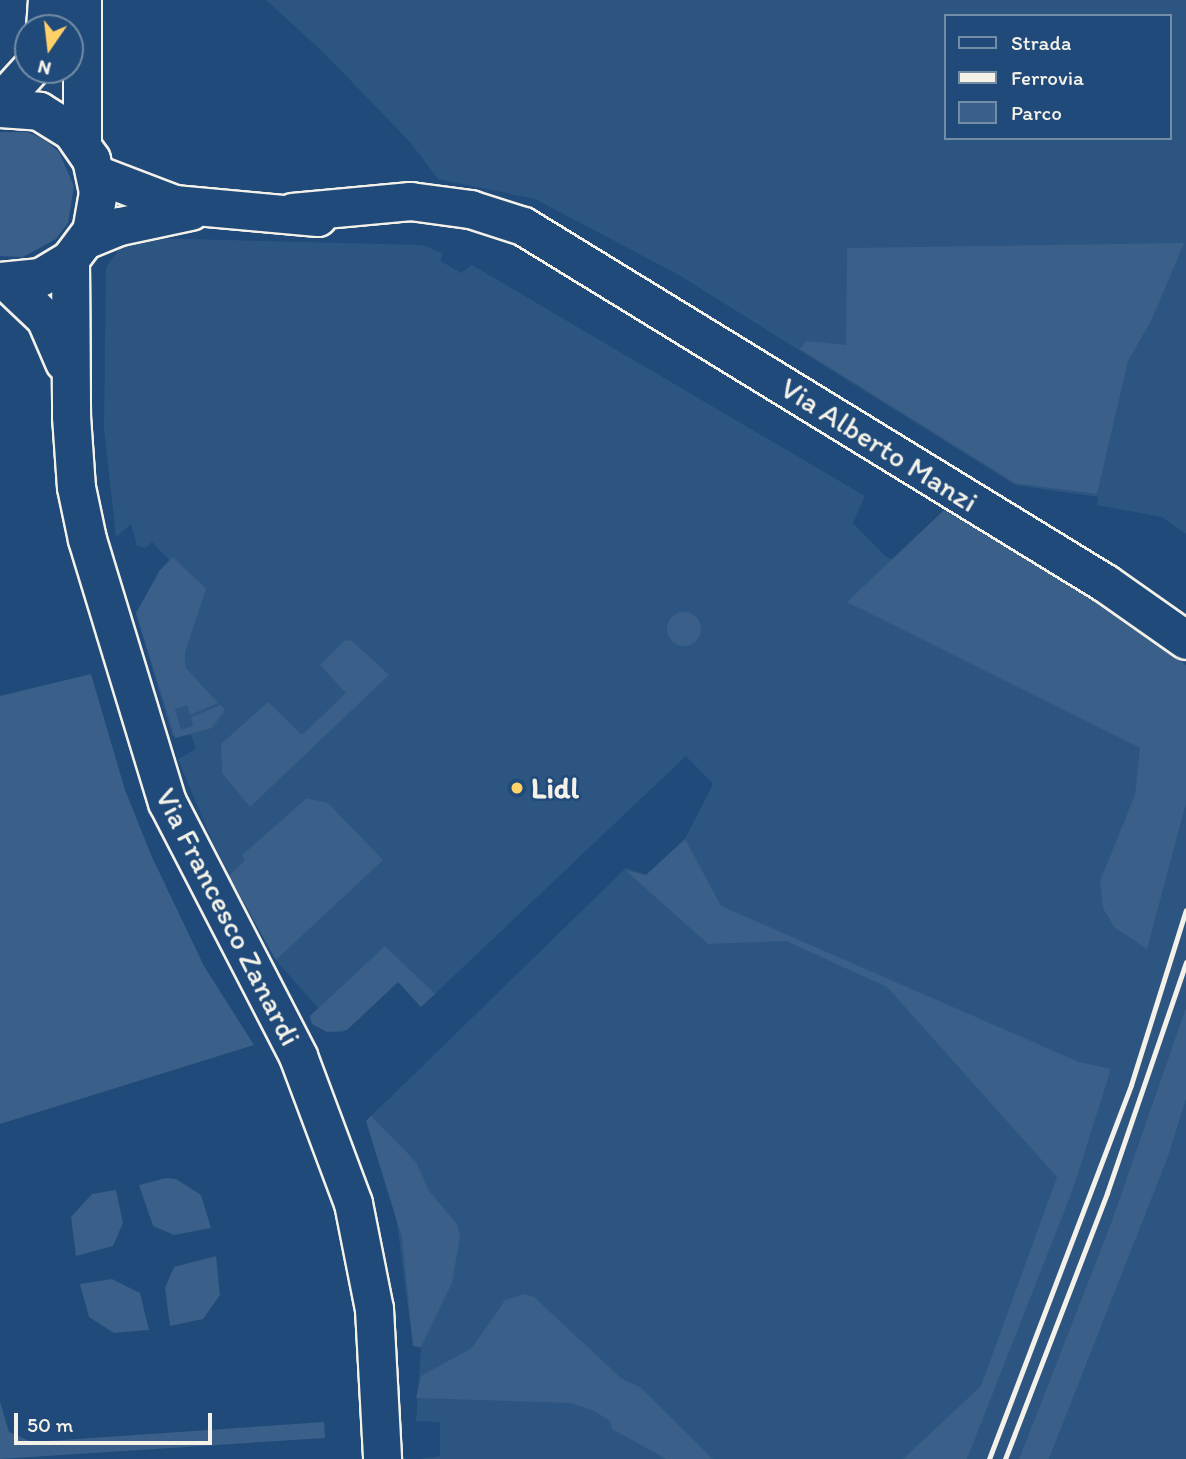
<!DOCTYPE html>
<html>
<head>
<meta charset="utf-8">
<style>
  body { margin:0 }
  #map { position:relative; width:1186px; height:1459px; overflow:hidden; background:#1f4a7a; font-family:Itim,sans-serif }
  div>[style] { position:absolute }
  .built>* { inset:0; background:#2d5581 }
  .green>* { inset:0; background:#3a5f88 }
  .round { border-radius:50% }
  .roads { filter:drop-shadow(2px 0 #f4f1e8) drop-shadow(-2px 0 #f4f1e8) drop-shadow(0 2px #f4f1e8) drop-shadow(0 -2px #f4f1e8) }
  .major>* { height:37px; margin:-18.5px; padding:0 18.5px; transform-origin:18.5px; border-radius:18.5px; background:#1f4a7a }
  .rail>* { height:5px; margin:-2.5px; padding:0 2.5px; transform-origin:2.5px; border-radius:2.5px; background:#f4f1e8 }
  .dots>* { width:19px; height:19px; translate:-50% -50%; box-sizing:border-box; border:4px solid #1f4a7a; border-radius:50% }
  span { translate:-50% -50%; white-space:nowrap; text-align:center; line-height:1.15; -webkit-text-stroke:5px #1f4a7a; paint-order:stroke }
  .street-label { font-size:30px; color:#f4f1e8 }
  .poi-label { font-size:30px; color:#f4f1e8; font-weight:700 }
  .left { translate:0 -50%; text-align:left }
  .legend { position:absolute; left:944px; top:14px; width:228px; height:126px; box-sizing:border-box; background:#1f4a7a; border:2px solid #748da6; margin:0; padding:9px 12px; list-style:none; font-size:21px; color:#f4f1e8 }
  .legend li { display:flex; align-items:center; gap:14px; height:35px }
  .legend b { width:35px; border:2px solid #748da6 }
  .north { position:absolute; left:14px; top:14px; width:70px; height:70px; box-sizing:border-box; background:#1f4a7a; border:2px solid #748da6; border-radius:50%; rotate:194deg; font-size:19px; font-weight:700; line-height:28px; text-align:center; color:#f4f1e8 }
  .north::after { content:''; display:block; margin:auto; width:24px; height:32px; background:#ffd166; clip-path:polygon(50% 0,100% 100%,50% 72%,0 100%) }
  .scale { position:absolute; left:14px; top:1413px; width:198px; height:32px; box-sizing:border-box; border:4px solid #f4f1e8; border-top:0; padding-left:9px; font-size:21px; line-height:24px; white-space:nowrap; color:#f4f1e8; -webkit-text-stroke:5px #1f4a7a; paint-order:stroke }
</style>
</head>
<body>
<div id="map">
  <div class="built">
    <i style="clip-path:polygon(evenodd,266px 0,1186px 0,1186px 534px,1162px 517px,1097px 505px,1098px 497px,1015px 485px,679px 275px,535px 199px,438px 179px,410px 142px,323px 52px,266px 0,946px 16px,1170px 16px,1170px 138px,946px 138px,946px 16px)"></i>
    <i style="clip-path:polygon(147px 238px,422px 245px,442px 253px,441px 261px,461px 273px,472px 265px,865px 496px,853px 523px,884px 555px,1186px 709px,1186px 1007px,1111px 1223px,1019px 1459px,419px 1459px,440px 1456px,440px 1422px,416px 1421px,421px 1348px,413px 1346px,396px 1215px,366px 1121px,626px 868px,646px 875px,685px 839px,713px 784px,686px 756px,421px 1007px,398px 982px,343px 1032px,327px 1032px,312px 1024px,309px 1017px,318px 1008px,274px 958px,213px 843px,178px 759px,196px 749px,194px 742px,191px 735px,172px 736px,136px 613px,169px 560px,152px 542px,146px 548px,137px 546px,131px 524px,116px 537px,104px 429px,106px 267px,121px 247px)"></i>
    <i style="clip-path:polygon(1186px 1099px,1186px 1459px,1049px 1459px,1168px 1157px)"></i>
  </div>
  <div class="green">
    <i style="clip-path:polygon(0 132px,27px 132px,44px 139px,59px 152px,74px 186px,68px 223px,56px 239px,23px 257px,0 256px)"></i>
    <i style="clip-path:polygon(1184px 243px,1152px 319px,1128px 361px,1097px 494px,1015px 483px,800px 349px,806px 341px,846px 345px,847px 248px)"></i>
    <i style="clip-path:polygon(944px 510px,1108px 608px,1186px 665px,1186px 803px,1147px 949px,1114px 927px,1103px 908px,1100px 881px,1135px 795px,1140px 748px,847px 602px)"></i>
    <i style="clip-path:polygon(173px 557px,206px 589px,185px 652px,185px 667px,218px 703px,190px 715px,187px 705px,175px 709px,181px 730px,193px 726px,191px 717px,221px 705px,225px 710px,212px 728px,175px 738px,136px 613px,160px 570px)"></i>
    <i class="round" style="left:667px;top:612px;width:34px;height:34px"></i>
    <i style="clip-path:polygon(351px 640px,389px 675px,250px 807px,222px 773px,221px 744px,268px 702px,302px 735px,346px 693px,320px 665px,344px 641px)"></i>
    <i style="clip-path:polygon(91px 674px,125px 790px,152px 857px,204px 966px,254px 1045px,0 1124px,0 696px)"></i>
    <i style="clip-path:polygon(307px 798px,328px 803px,383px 860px,276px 960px,229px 876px,245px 860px,242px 855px)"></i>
    <i style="clip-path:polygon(685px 839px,721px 906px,1079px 1062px,1111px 1069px,1073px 1189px,967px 1459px,903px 1459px,981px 1386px,1057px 1177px,887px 987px,786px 941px,708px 944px,625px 870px,646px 875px)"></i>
    <i style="clip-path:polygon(385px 946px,435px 994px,421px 1007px,398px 982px,347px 1030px,327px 1032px,312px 1024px,310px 1016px)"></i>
    <i style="clip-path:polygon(1186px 1007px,1186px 1099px,1168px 1157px,1049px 1459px,1019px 1459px,1111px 1223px)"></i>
    <i style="clip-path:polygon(371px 1116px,416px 1162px,429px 1191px,457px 1224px,460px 1237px,452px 1283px,421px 1347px,413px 1346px,402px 1238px,366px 1121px)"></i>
    <i style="clip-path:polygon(166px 1178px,176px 1179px,201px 1195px,211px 1228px,174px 1235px,153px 1226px,139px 1185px)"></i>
    <i style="clip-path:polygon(116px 1190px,123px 1223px,113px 1246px,76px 1256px,71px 1217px,92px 1194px)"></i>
    <i style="clip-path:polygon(216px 1256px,220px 1295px,203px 1319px,170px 1326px,165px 1288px,174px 1267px)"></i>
    <i style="clip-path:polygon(112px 1279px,140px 1293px,149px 1330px,114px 1333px,89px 1317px,80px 1284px)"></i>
    <i style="clip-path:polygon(525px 1294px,534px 1297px,622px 1379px,640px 1387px,713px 1459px,666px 1459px,612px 1429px,610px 1421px,594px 1411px,571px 1403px,416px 1398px,421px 1376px,472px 1348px,505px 1300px)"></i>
    <i style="clip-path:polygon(0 1402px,9px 1432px,32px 1442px,324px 1422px,325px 1438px,0 1459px)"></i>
  </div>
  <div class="roads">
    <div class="major">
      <i style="left:45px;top:28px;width:28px;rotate:-86deg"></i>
      <i style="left:0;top:102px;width:43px;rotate:-47.8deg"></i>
      <i style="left:0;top:108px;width:39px;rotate:4deg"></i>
      <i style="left:39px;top:111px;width:39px;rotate:32deg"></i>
      <i style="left:72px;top:132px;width:33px;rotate:55deg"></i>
      <i style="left:91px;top:159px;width:34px;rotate:78deg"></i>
      <i style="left:98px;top:192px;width:40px;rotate:100deg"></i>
      <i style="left:91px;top:231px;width:35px;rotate:127deg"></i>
      <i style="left:70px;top:259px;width:35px;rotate:149deg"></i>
      <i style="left:40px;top:277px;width:40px;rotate:174.3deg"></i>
      <i style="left:82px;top:143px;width:143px;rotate:-90deg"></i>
      <i style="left:96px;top:174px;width:84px;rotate:21deg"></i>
      <i style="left:174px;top:204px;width:144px;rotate:5.2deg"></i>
      <i style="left:292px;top:212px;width:119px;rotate:-5.3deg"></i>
      <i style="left:410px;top:201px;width:61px;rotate:7.6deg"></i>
      <i style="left:470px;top:209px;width:56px;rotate:17.8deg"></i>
      <i style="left:523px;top:226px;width:683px;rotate:31.53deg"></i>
      <i style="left:1105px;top:583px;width:99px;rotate:35.1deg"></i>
      <i style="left:87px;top:239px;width:35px;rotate:-22deg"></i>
      <i style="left:120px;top:226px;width:72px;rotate:-12.1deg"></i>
      <i style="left:70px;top:259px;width:157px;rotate:89.6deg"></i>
      <i style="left:71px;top:416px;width:71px;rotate:86deg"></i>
      <i style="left:76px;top:487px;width:53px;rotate:78.1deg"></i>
      <i style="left:87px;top:539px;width:275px;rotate:73.1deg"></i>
      <i style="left:167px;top:802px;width:286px;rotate:62.7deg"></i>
      <i style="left:298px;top:1056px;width:157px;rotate:69.5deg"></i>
      <i style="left:353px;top:1203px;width:108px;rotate:78.8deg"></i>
      <i style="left:374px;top:1309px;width:150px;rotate:86.9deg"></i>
      <i style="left:7px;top:282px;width:52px;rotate:43.5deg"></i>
      <i style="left:45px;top:318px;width:48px;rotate:66.6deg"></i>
    </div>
  </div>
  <div class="rail">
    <i style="left:989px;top:1459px;width:400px;rotate:-69.2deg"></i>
    <i style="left:1131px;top:1085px;width:183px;rotate:-72.6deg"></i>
    <i style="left:1005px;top:1459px;width:285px;rotate:-69deg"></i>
    <i style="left:1107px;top:1193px;width:244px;rotate:-71.1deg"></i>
  </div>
  <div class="dots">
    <i style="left:517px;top:788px;background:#ffd166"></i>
  </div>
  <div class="street-label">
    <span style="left:879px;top:445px;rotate:32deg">Via Alberto Manzi</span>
    <span style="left:228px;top:917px;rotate:63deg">Via Francesco Zanardi</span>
  </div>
  <div class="poi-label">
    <span class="left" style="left:531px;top:788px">Lidl</span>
  </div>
  <ul class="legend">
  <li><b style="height:9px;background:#1f4a7a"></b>Strada</li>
  <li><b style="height:9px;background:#f4f1e8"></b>Ferrovia</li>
  <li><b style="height:19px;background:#3a5f88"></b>Parco</li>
  </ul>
  <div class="north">N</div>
  <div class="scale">50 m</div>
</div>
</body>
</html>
